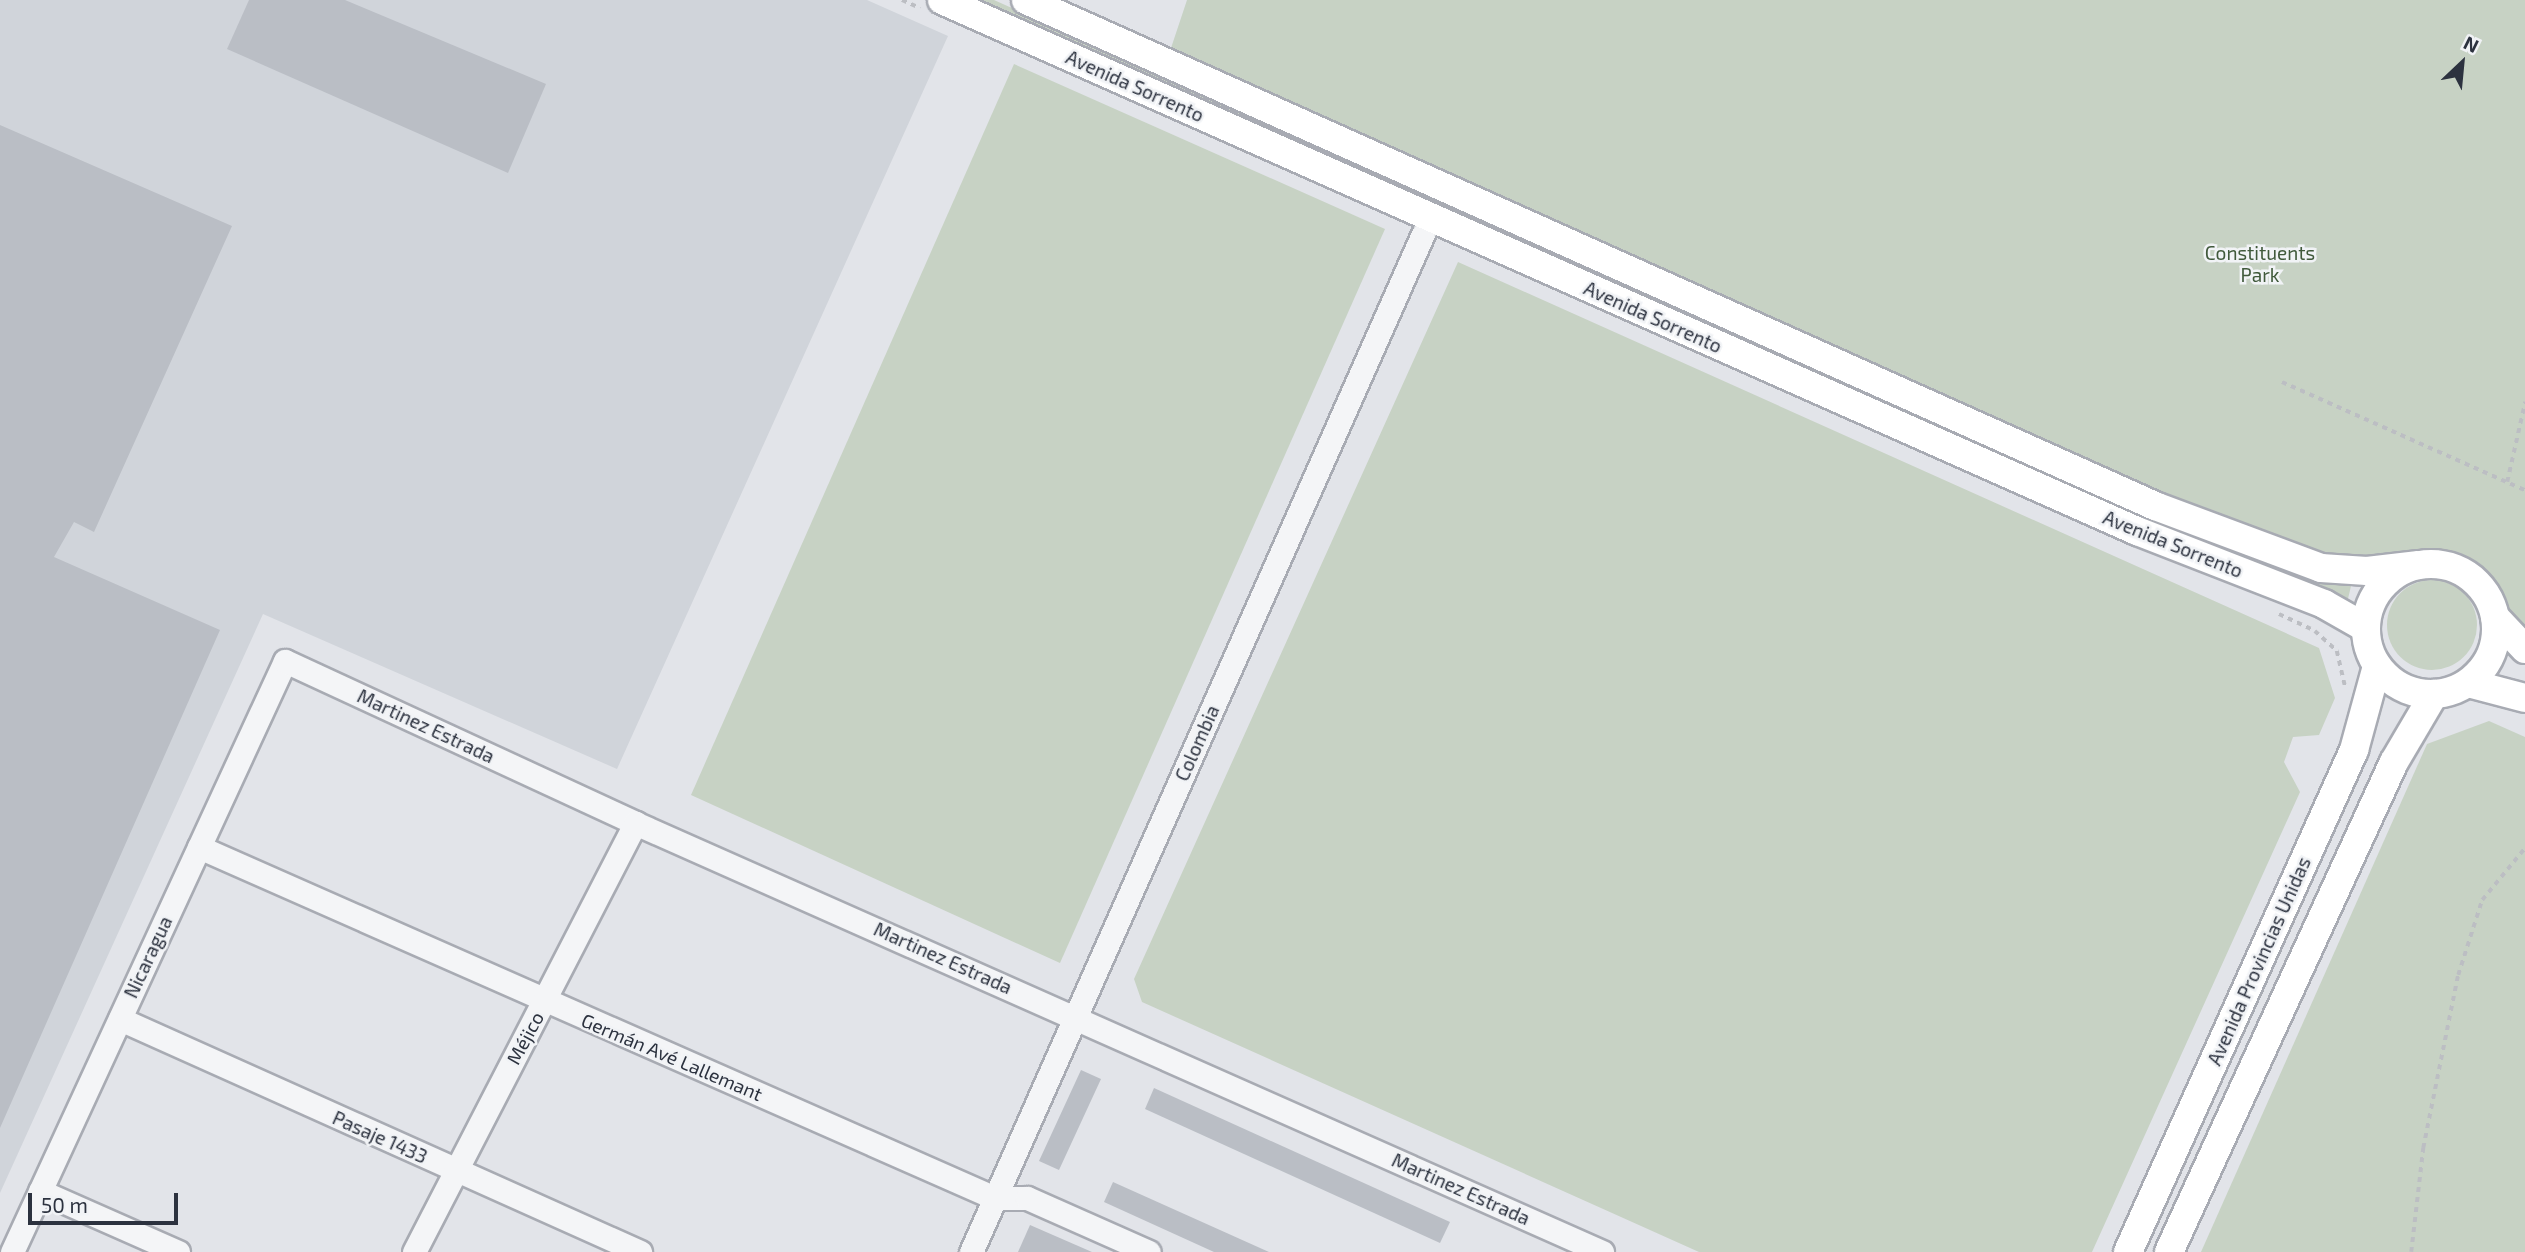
<!DOCTYPE html>
<html>
<head>
<meta charset="utf-8">
<style>
  body { margin:0 }
  #map { position:relative; width:2525px; height:1252px; overflow:hidden; background:#e2e4e9; font-family:"Exo 2",sans-serif }
  div>[style] { position:absolute }
  .built>* { inset:0; background:#d0d4da }
  .green>* { inset:0; background:#c7d2c4 }
  .round { border-radius:50% }
  .building>* { inset:0; background:#babec5 }
  .path>* { height:3.5px; margin-top:-1.75px; transform-origin:0; background:repeating-linear-gradient(90deg,#bcbec3 0 5px,transparent 0 10px) }
  .roads { filter:drop-shadow(2px 0 #a8abb3) drop-shadow(-2px 0 #a8abb3) drop-shadow(0 2px #a8abb3) drop-shadow(0 -2px #a8abb3) }
  .minor>* { height:23px; margin:-11.5px; padding:0 11.5px; transform-origin:11.5px; border-radius:11.5px; background:#f4f5f7 }
  .major>* { height:28px; margin:-14px; padding:0 14px; transform-origin:14px; border-radius:14px; background:#fff }
  .major>.ring { margin:-14px; padding:0; box-sizing:content-box; background:none; border:28px solid #fff; border-radius:50% }
  span { translate:-50% -50%; white-space:nowrap; text-align:center; line-height:1.15; -webkit-text-stroke:5px #f1f3f6; paint-order:stroke }
  .street-label { font-size:19px; color:#2c323f }
  .park-label { font-size:19px; color:#40593b }
  .north { position:absolute; left:2427px; top:28px; width:70px; height:70px; -webkit-text-stroke:5px #f1f3f6; paint-order:stroke; rotate:26deg; font-size:19px; font-weight:700; line-height:28px; text-align:center; color:#2c323f }
  .north::after { content:''; display:block; margin:auto; width:24px; height:32px; background:#2c323f; clip-path:polygon(50% 0,100% 100%,50% 72%,0 100%) }
  .scale { position:absolute; left:28px; top:1193px; width:150px; height:32px; box-sizing:border-box; border:4px solid #2c323f; border-top:0; padding-left:9px; font-size:21px; line-height:24px; white-space:nowrap; color:#2c323f; -webkit-text-stroke:5px #f1f3f6; paint-order:stroke }
</style>
</head>
<body>
<div id="map">
  <div class="built">
    <i style="clip-path:polygon(0 0,867px 0,948px 36px,617px 769px,263px 614px,0 1193px)"></i>
  </div>
  <div class="green">
    <i style="clip-path:polygon(976px 0,994px 0,2182px 531px,2317px 581px,2351px 586px,2347px 603px,2215px 553px)"></i>
    <i style="clip-path:polygon(1187px 0,2525px 0,2525px 649px,2495px 617px,2476px 582px,2458px 570px,2438px 564px,2321px 568px,1166px 63px)"></i>
    <i style="clip-path:polygon(1014px 64px,1385px 229px,1060px 963px,691px 795px)"></i>
    <i style="clip-path:polygon(1458px 262px,2319px 648px,2335px 698px,2319px 735px,2293px 737px,2284px 762px,2300px 792px,2092px 1252px,1699px 1252px,1142px 1002px,1134px 979px)"></i>
    <i class="round" style="left:2387px;top:580px;width:90px;height:90px"></i>
    <i style="clip-path:polygon(2489px 721px,2525px 737px,2525px 1252px,2201px 1252px,2427px 744px)"></i>
  </div>
  <div class="building">
    <i style="clip-path:polygon(249px 0,345px 0,546px 84px,508px 173px,227px 49px)"></i>
    <i style="clip-path:polygon(0 125px,232px 226px,94px 532px,74px 522px,54px 557px,220px 630px,0 1128px)"></i>
    <i style="clip-path:polygon(1081px 1070px,1101px 1079px,1059px 1170px,1039px 1161px)"></i>
    <i style="clip-path:polygon(1154px 1088px,1450px 1222px,1440px 1243px,1145px 1109px)"></i>
    <i style="clip-path:polygon(1113px 1182px,1269px 1252px,1214px 1252px,1104px 1202px)"></i>
    <i style="clip-path:polygon(1030px 1225px,1092px 1252px,1018px 1252px)"></i>
  </div>
  <div class="path">
    <i style="left:902px;top:0;width:20px;rotate:24deg"></i>
    <i style="left:2282px;top:382px;width:266px;rotate:24deg"></i>
    <i style="left:2507px;top:482px;width:82px;rotate:-77.3deg"></i>
    <i style="left:2279px;top:614px;width:40px;rotate:25deg"></i>
    <i style="left:2315px;top:631px;width:30px;rotate:42deg"></i>
    <i style="left:2337px;top:651px;width:37px;rotate:77deg"></i>
    <i style="left:2411px;top:1252px;width:105px;rotate:-83.4deg"></i>
    <i style="left:2423px;top:1148px;width:177px;rotate:-78.6deg"></i>
    <i style="left:2458px;top:975px;width:79px;rotate:-72.3deg"></i>
    <i style="left:2482px;top:900px;width:67px;rotate:-50.4deg"></i>
  </div>
  <div class="roads">
    <div class="minor">
      <i style="left:199px;top:847px;width:870px;rotate:23.8deg"></i>
      <i style="left:995px;top:1198px;width:32px"></i>
      <i style="left:1027px;top:1198px;width:133px;rotate:23.9deg"></i>
      <i style="left:120px;top:1019px;width:570px;rotate:24.14deg"></i>
      <i style="left:40px;top:1191px;width:151px;rotate:23.8deg"></i>
      <i style="left:12px;top:1252px;width:651px;rotate:-65.21deg"></i>
      <i style="left:285px;top:661px;width:386px;rotate:24.8deg"></i>
      <i style="left:635px;top:823px;width:1058px;rotate:23.92deg"></i>
      <i style="left:414px;top:1252px;width:483px;rotate:-62.7deg"></i>
      <i style="left:971px;top:1252px;width:1114px;rotate:-66.06deg"></i>
    </div>
    <div class="major">
      <i style="left:942px;top:0;width:1308px;rotate:23.96deg"></i>
      <i style="left:2137px;top:531px;width:201px;rotate:21.3deg"></i>
      <i style="left:2324px;top:604px;width:48px;rotate:29.7deg"></i>
      <i style="left:1026px;top:0;width:1237px;rotate:24.14deg"></i>
      <i style="left:2155px;top:506px;width:177px;rotate:20.5deg"></i>
      <i style="left:2321px;top:568px;width:46px;rotate:3.7deg"></i>
      <i style="left:2367px;top:571px;width:50px;rotate:-6.8deg"></i>
      <i class="ring" style="left:2366px;top:564px;width:102px;height:102px"></i>
      <i style="left:2495px;top:617px;width:44px;rotate:46.8deg"></i>
      <i style="left:2468px;top:683px;width:59px;rotate:14.7deg"></i>
      <i style="left:2128px;top:1252px;width:551px;rotate:-65.76deg"></i>
      <i style="left:2354px;top:750px;width:87px;rotate:-74.7deg"></i>
      <i style="left:2169px;top:1252px;width:539px;rotate:-65.34deg"></i>
      <i style="left:2394px;top:762px;width:79px;rotate:-59.5deg"></i>
    </div>
  </div>
  <div class="street-label">
    <span style="left:1135px;top:86px;rotate:24deg">Avenida Sorrento</span>
    <span style="left:1653px;top:317px;rotate:24deg">Avenida Sorrento</span>
    <span style="left:2173px;top:544px;rotate:22deg">Avenida Sorrento</span>
    <span style="left:426px;top:726px;rotate:25deg">Martinez Estrada</span>
    <span style="left:1197px;top:743px;rotate:-66deg">Colombia</span>
    <span style="left:148px;top:957px;rotate:-65deg">Nicaragua</span>
    <span style="left:943px;top:958px;rotate:24deg">Martinez Estrada</span>
    <span style="left:2259px;top:961px;rotate:-66deg">Avenida Provincias Unidas</span>
    <span style="left:525px;top:1038px;rotate:-62deg">Méjico</span>
    <span style="left:672px;top:1057px;rotate:23deg">Germán Avé Lallemant</span>
    <span style="left:380px;top:1137px;rotate:24deg">Pasaje 1433</span>
    <span style="left:1461px;top:1189px;rotate:24deg">Martinez Estrada</span>
  </div>
  <div class="park-label">
    <span style="left:2260px;top:264px">Constituents<br>Park</span>
  </div>
  <div class="north">N</div>
  <div class="scale">50 m</div>
</div>
</body>
</html>
